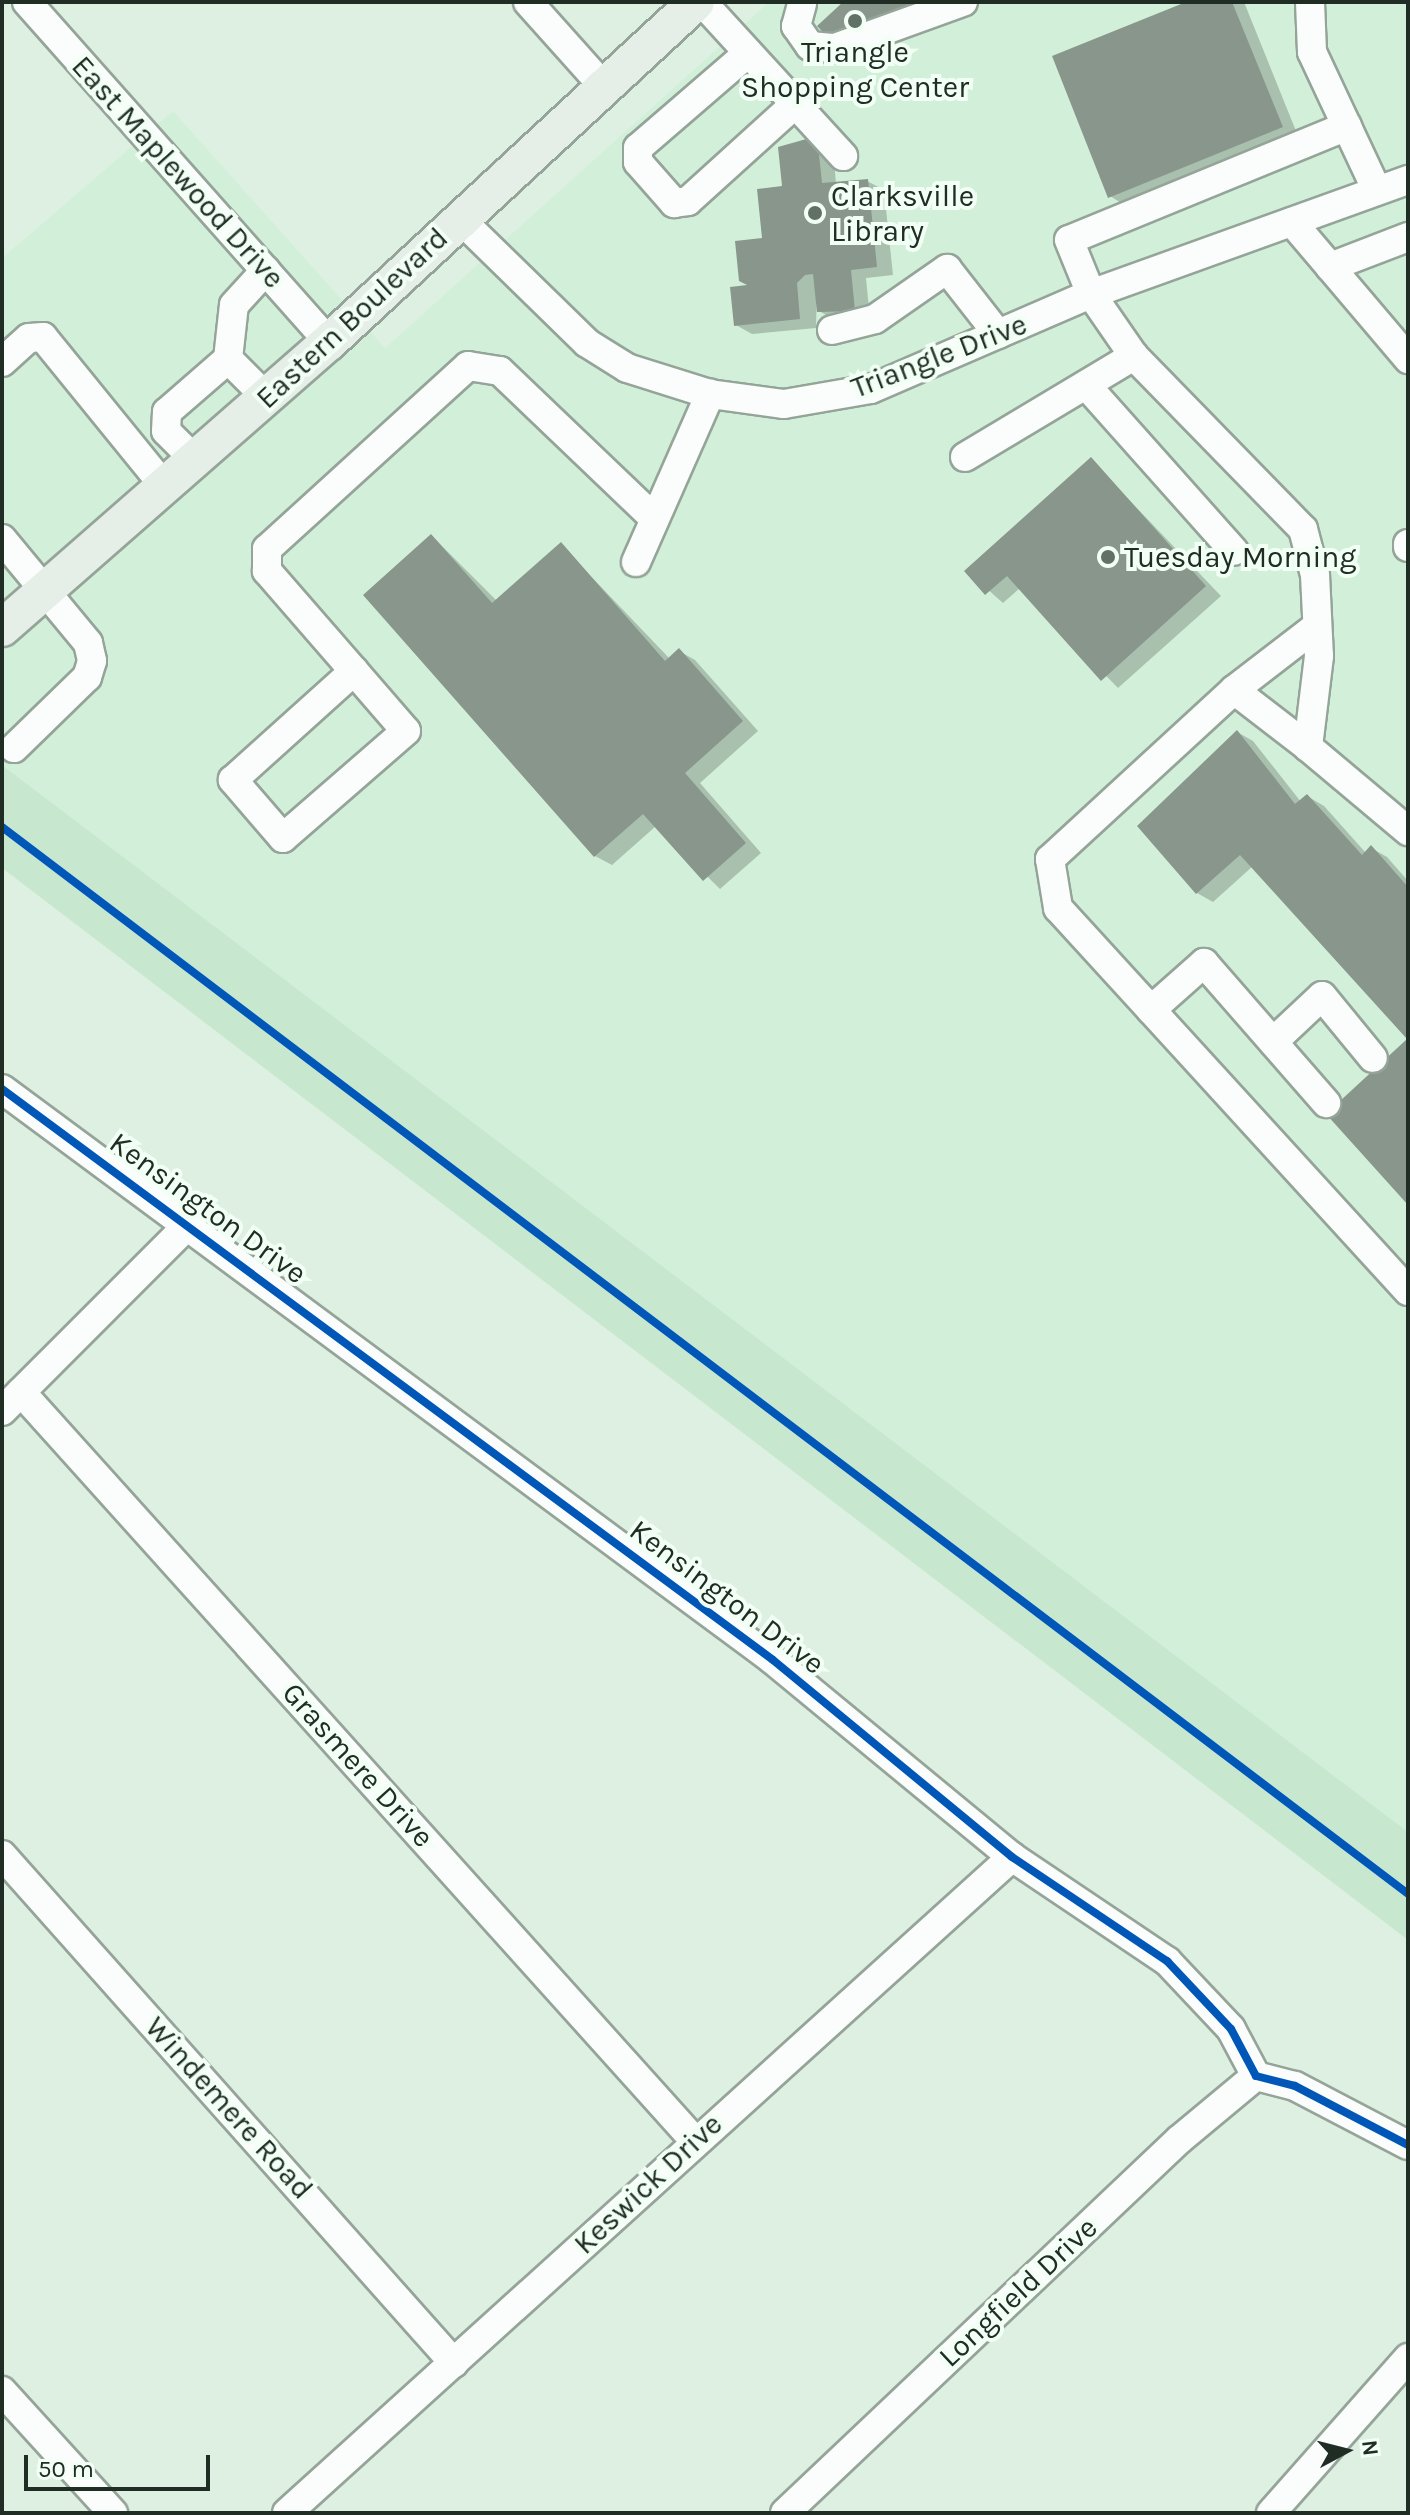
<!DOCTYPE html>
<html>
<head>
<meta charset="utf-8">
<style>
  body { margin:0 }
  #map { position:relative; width:1410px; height:2515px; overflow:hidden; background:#def0e2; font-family:Karla,sans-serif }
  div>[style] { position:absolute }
  .built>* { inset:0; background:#d2f0d9 }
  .green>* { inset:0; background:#c7e8cf }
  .shadow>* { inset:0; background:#0003 }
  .building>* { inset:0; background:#88968c }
  .roads { filter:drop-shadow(2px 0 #95a499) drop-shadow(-2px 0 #95a499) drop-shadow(0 2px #95a499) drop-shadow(0 -2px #95a499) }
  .minor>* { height:28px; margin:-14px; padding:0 14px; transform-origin:14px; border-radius:14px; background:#fafdfb }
  .major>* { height:36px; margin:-18px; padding:0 18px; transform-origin:18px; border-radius:18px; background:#e6eee8 }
  .cycleway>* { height:8px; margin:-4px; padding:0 4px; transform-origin:4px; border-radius:4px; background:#0057b8 }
  .dots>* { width:22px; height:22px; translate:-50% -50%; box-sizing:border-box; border:4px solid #f2fff5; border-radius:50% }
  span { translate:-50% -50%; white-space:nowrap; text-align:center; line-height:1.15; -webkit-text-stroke:8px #f2fff5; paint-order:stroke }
  .poi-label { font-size:30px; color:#202d24 }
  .left { translate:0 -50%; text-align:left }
  .street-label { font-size:30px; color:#202d24 }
  .frame { position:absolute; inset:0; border:4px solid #202d24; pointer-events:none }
  .north { position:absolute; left:1306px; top:2411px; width:80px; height:80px; -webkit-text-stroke:6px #f2fff5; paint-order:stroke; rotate:83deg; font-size:22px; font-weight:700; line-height:32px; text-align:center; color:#202d24 }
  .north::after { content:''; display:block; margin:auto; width:28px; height:36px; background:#202d24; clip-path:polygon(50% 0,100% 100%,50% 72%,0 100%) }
  .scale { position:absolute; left:24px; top:2455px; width:186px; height:36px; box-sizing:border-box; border:4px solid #202d24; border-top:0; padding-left:10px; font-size:24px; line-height:28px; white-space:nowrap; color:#202d24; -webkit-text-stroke:6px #f2fff5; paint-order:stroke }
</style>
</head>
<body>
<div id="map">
  <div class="built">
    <i style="clip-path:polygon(769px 2px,1408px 2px,1408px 1832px,2px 765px,2px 258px,173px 111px,385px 348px)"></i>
  </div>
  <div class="green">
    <i style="clip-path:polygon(2px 765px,1408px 1832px,1408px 1940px,2px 868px)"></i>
  </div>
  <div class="shadow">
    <i style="clip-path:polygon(1192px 2px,1244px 2px,1298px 136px,1126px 206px,1110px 196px)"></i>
    <i style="clip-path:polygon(833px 148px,836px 184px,867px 181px,884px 190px,893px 275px,866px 278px,870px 319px,835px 320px,819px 311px,817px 288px,816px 328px,752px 334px,736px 325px,784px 188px,780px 149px)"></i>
    <i style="clip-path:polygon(1091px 460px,1221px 596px,1118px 688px,1020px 588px,1003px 603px,967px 571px)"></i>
    <i style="clip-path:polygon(432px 536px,497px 601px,561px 545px,670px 659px,679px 651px,695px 660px,758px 731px,700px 783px,761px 853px,720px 889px,656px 826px,612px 865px,595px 856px)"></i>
    <i style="clip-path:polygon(1237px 732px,1253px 741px,1301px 802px,1307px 796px,1324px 806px,1366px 853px,1371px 848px,1387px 857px,1408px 881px,1408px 1037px,1253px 866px,1213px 902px,1197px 893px)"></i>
  </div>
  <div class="building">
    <i style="clip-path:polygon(843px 2px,916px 2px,901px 16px,831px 41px,817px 26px)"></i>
    <i style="clip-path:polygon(1186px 2px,1232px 2px,1283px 127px,1108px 198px,1052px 56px)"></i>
    <i style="clip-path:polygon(817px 136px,822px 183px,868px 179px,877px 267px,851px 270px,855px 311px,817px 312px,813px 274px,805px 275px,797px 283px,800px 319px,734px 326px,730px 287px,747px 285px,739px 281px,735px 241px,762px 238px,757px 189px,782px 186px,778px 147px)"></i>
    <i style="clip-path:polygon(1091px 457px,1206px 586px,1101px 681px,1007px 576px,985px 595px,964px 571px)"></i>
    <i style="clip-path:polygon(431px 534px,492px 603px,561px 542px,665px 661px,679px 648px,743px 721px,685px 773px,746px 843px,703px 881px,643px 814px,594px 857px,363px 595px)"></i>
    <i style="clip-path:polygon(1237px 730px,1295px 804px,1307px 794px,1362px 855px,1371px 845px,1408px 887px,1408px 1205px,1326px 1114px,1407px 1039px,1240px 855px,1196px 894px,1137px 826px)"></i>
  </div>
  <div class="roads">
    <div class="minor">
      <i style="left:27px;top:2px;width:455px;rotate:48.4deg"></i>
      <i style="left:528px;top:2px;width:114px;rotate:48.2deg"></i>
      <i style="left:702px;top:2px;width:209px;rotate:47.5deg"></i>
      <i style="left:1310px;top:2px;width:50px;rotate:87.7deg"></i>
      <i style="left:1312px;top:52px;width:153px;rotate:64.9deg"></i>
      <i style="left:802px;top:4px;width:23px;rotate:105deg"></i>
      <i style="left:796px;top:26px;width:24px;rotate:55deg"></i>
      <i style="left:810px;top:46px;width:25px;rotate:5deg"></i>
      <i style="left:835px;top:48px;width:136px;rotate:-19.8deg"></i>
      <i style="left:748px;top:53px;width:145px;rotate:139.2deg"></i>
      <i style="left:638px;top:148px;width:14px;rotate:90deg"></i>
      <i style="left:638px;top:162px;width:55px;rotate:48.7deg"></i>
      <i style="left:674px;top:203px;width:14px;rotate:-8deg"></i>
      <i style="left:688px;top:201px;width:144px;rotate:-42.2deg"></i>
      <i style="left:1347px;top:126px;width:300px;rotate:157.7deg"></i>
      <i style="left:1069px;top:240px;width:58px;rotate:67.8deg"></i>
      <i style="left:1091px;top:294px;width:75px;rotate:55.3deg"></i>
      <i style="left:1134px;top:356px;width:242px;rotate:45.7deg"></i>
      <i style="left:1303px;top:529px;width:48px;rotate:75.4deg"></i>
      <i style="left:1315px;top:575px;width:81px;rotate:87.2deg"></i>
      <i style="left:1319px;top:656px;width:92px;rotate:96.9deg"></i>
      <i style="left:1308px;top:747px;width:131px;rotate:40deg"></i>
      <i style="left:460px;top:219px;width:177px;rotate:44.3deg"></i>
      <i style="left:587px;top:343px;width:47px;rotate:32deg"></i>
      <i style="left:627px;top:368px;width:87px;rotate:17.4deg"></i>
      <i style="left:710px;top:394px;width:75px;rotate:7.7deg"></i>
      <i style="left:784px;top:404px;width:88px;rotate:-9.8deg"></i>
      <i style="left:871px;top:389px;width:240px;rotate:-23.4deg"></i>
      <i style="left:1091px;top:294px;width:337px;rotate:-19.8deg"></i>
      <i style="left:1292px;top:222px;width:180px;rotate:49.7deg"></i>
      <i style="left:1330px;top:267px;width:84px;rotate:-21deg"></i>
      <i style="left:832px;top:330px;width:44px;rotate:-14.3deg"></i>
      <i style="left:875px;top:319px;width:88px;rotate:-34.8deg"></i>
      <i style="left:947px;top:269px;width:83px;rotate:51.9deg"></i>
      <i style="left:228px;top:359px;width:54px;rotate:-83.7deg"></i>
      <i style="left:234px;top:305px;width:47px;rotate:-47.6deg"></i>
      <i style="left:2px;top:362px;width:36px;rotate:-42deg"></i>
      <i style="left:29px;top:338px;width:14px;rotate:-4deg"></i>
      <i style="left:43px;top:337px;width:193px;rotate:50.9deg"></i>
      <i style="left:1086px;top:385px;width:222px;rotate:48.3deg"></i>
      <i style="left:965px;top:457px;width:197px;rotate:-30.9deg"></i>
      <i style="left:196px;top:461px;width:42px;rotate:-135deg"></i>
      <i style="left:166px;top:431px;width:19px;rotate:-87deg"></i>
      <i style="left:167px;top:412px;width:81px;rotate:-41deg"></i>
      <i style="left:228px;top:359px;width:54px;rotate:45deg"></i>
      <i style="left:2px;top:539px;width:135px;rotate:50.4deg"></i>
      <i style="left:88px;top:643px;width:18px;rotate:77deg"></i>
      <i style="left:92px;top:661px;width:17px;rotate:107deg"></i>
      <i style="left:87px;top:677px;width:102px;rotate:135.8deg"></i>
      <i style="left:1408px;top:544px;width:3px;rotate:90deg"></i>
      <i style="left:636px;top:562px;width:184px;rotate:-66.2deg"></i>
      <i style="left:1317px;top:626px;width:105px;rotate:142.4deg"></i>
      <i style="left:1234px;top:690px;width:250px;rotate:137.4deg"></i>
      <i style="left:1050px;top:859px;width:50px;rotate:80.7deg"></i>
      <i style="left:1058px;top:908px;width:519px;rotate:47.58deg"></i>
      <i style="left:354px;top:671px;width:79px;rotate:49.1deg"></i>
      <i style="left:406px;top:731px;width:163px;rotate:139deg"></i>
      <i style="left:283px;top:838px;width:77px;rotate:-130.8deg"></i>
      <i style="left:233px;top:780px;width:163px;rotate:-42deg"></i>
      <i style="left:354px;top:671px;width:133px;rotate:-131deg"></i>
      <i style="left:267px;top:571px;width:22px;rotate:-90deg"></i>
      <i style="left:267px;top:549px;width:272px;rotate:-42.3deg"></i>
      <i style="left:468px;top:366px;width:32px;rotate:9deg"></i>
      <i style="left:500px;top:371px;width:214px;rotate:43.7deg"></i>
      <i style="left:1234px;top:690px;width:93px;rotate:37.6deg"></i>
      <i style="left:1151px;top:1010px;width:71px;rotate:-41.6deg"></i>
      <i style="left:1204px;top:963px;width:186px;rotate:48.9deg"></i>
      <i style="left:1273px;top:1042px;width:67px;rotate:-43.2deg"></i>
      <i style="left:1322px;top:996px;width:80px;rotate:50.6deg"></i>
      <i style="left:2px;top:1089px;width:959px;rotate:36.52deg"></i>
      <i style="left:773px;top:1660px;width:310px;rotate:39.5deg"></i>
      <i style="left:1012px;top:1857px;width:187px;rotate:33.9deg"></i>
      <i style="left:1167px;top:1961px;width:93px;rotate:46.7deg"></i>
      <i style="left:1231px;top:2029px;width:53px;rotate:62deg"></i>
      <i style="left:1256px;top:2076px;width:40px;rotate:14.4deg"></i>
      <i style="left:1295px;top:2086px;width:127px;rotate:27.6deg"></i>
      <i style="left:21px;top:1392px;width:1006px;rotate:48.02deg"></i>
      <i style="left:2px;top:1411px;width:266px;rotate:-45deg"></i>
      <i style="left:2px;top:1855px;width:680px;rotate:48.34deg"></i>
      <i style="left:2px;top:2391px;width:165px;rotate:47.7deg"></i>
      <i style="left:287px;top:2513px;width:978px;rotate:-42.14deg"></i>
      <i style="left:785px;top:2513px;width:544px;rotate:-43.44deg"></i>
      <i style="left:1180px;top:2139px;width:99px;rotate:-39.7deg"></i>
      <i style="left:1271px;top:2513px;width:207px;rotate:-48.5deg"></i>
    </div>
    <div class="major">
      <i style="left:2px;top:628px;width:434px;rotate:-41.2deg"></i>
      <i style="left:329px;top:342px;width:500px;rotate:-42.81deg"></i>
    </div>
  </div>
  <div class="cycleway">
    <i style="left:2px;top:827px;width:1765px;rotate:37.19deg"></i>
    <i style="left:2px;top:1089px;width:959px;rotate:36.52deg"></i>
    <i style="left:773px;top:1660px;width:310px;rotate:39.5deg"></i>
    <i style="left:1012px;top:1857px;width:187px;rotate:33.9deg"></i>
    <i style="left:1167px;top:1961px;width:93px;rotate:46.7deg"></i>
    <i style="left:1231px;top:2029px;width:53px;rotate:62deg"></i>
    <i style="left:1256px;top:2076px;width:40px;rotate:14.4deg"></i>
    <i style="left:1295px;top:2086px;width:127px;rotate:27.6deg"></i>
  </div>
  <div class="dots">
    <i style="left:855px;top:21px;background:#627166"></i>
    <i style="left:815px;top:213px;background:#627166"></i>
    <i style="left:1108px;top:557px;background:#627166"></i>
  </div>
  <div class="poi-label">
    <span style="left:855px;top:69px">Triangle<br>Shopping Center</span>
    <span class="left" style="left:831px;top:213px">Clarksville<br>Library</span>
    <span class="left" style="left:1124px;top:557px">Tuesday Morning</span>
  </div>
  <div class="street-label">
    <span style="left:178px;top:172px;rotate:48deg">East Maplewood Drive</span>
    <span style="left:352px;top:318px;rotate:-43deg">Eastern Boulevard</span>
    <span style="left:939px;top:356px;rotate:-21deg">Triangle Drive</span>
    <span style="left:208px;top:1208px;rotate:36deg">Kensington Drive</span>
    <span style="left:727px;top:1597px;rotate:37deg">Kensington Drive</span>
    <span style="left:358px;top:1765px;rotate:48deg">Grasmere Drive</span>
    <span style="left:229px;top:2108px;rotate:48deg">Windemere Road</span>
    <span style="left:648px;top:2184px;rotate:-43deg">Keswick Drive</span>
    <span style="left:1018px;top:2292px;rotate:-43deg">Longfield Drive</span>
  </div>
  <div class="frame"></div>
  <div class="north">N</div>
  <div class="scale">50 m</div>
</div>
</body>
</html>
